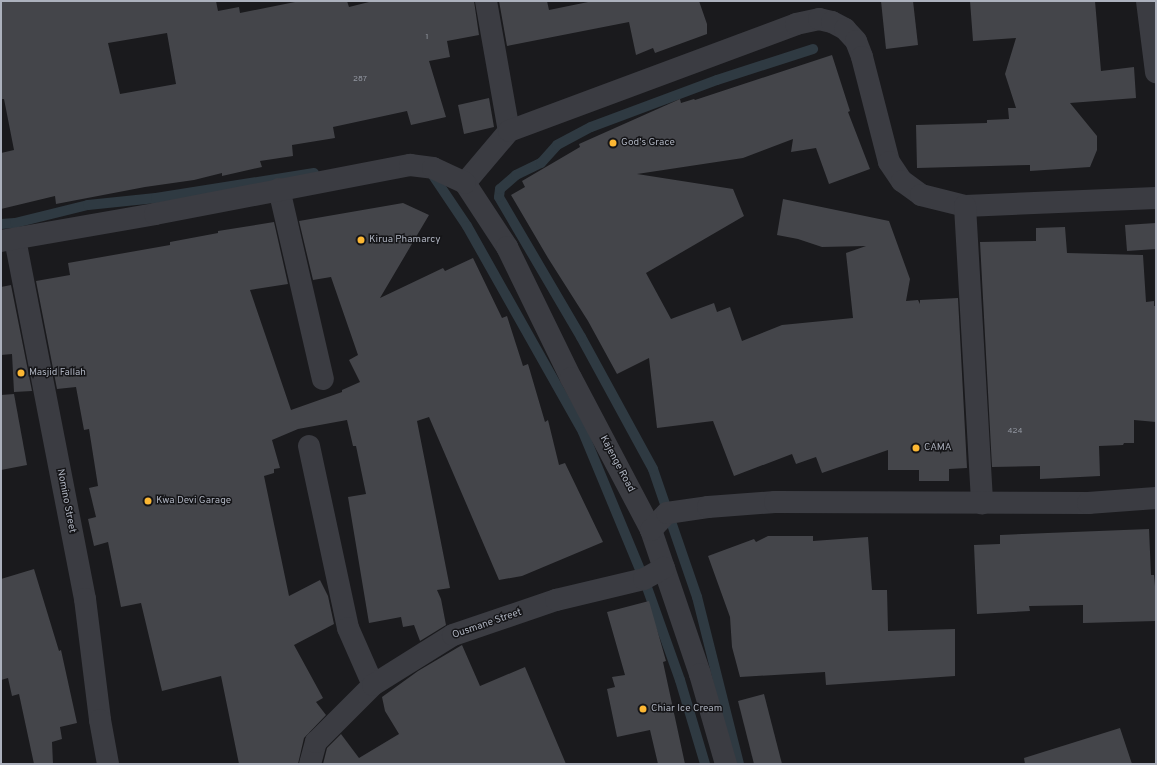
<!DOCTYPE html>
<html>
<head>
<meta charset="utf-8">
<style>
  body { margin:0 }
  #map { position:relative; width:1157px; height:765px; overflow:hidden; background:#1a1a1d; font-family:Overpass,sans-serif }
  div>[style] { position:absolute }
  .stream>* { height:10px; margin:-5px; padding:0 5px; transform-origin:5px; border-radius:5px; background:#2f3a42 }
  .building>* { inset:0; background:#44454a }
  .minor>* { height:22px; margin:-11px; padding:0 11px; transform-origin:11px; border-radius:11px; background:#3b3c42 }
  .dots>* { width:11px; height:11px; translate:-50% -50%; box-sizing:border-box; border:2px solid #151518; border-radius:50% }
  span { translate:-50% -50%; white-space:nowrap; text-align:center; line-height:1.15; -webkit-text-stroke:3px #151518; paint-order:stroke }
  .number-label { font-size:8px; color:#9296a0 }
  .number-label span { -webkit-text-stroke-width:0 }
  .poi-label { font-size:10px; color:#acb1bd }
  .left { translate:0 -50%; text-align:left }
  .street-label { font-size:10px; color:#acb1bd }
  .frame { position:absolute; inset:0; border:2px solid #acb1bd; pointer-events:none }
</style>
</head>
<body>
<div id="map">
  <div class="stream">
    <i style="left:430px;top:171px;width:66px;rotate:56.1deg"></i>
    <i style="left:467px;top:226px;width:236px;rotate:60.6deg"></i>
    <i style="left:583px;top:432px;width:159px;rotate:67.5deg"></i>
    <i style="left:644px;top:579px;width:107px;rotate:70.4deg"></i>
    <i style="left:680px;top:680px;width:88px;rotate:73.4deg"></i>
    <i style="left:1px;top:224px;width:14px;rotate:-4deg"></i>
    <i style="left:15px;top:223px;width:75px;rotate:-13.9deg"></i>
    <i style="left:88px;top:205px;width:68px;rotate:-5.9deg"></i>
    <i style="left:156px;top:198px;width:160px;rotate:-9deg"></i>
    <i style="left:739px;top:764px;width:172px;rotate:-104.1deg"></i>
    <i style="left:697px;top:597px;width:135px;rotate:-109deg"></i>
    <i style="left:653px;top:469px;width:150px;rotate:-118.6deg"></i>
    <i style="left:581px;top:337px;width:162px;rotate:-120.4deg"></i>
    <i style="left:499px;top:197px;width:8px;rotate:-83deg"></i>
    <i style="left:500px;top:189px;width:21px;rotate:-41deg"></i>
    <i style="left:516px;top:175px;width:28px;rotate:-26deg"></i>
    <i style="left:541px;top:163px;width:24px;rotate:-48deg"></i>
    <i style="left:557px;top:145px;width:38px;rotate:-28deg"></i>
    <i style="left:591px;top:127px;width:134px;rotate:-20.5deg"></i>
    <i style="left:717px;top:80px;width:101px;rotate:-17.9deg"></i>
  </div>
  <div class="building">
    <i style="clip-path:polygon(evenodd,1px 1px,216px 1px,218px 11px,239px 7px,240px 13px,300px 1px,347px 1px,349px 7px,373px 1px,474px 1px,479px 35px,447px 41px,450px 57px,429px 61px,446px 117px,411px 125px,407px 111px,333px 127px,335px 138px,292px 145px,293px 156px,260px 161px,262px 167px,222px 176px,222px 173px,194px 180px,145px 187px,56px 204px,55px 196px,1px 209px,1px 153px,14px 150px,4px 99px,1px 99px,1px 1px,167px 33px,176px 84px,120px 94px,108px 43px,167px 33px)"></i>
    <i style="clip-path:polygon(499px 1px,547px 1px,549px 10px,593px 1px,699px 1px,707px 24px,707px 34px,655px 53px,653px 48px,636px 55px,629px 22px,507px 46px)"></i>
    <i style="clip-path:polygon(881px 1px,913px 1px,918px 45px,886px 49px)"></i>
    <i style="clip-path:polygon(970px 1px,1095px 1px,1101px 71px,1134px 67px,1136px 98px,1070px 103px,1097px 136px,1097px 150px,1090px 167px,1030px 171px,1030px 165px,917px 168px,916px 125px,987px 123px,987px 120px,1009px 119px,1008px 108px,1016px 108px,1005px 74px,1016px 38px,973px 41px)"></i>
    <i style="clip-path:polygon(832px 55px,850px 111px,848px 112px,870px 169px,829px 184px,816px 148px,791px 152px,793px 139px,743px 158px,637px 174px,733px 189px,744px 216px,646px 273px,671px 319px,714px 303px,717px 312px,730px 307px,742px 341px,782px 325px,853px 318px,846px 253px,866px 246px,822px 247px,798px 239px,777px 235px,783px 199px,889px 221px,910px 279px,906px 301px,918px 300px,920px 304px,920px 300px,958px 298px,967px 468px,949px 469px,949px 481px,919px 481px,919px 470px,888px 470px,888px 450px,822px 473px,816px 457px,796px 464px,792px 454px,734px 476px,713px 421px,657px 428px,649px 358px,617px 374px,588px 321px,548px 258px,511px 195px,525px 187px,522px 181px,580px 147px,579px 144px,680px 99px,681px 103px,694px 99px,695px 100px)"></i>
    <i style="clip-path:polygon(489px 98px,494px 127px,464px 134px,458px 105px)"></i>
    <i style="clip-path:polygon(403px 203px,429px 215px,380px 298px,443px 268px,445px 271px,473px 258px,502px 318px,507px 316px,523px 366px,528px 364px,545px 422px,548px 420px,559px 465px,565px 463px,603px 542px,522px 576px,499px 580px,429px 417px,417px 421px,450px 588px,437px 590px,441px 599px,446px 625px,420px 641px,414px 625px,403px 627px,401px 617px,369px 623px,348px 497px,366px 494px,356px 446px,353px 446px,347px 420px,298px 429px,272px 440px,280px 468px,274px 469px,274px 473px,264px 476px,289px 596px,320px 580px,328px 596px,334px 624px,294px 645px,323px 698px,316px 702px,326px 715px,304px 738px,298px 764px,239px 764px,221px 676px,162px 691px,141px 603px,121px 607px,108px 542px,94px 546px,88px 519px,96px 517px,89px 488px,98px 486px,89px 429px,84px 430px,76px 387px,57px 389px,36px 281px,70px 275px,68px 263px,170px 245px,170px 242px,218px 233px,218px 231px,274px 222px,288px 284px,250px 290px,291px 410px,342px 392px,342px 390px,360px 382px,349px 360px,358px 355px,331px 277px,313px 280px,299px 221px)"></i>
    <i style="clip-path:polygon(1156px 223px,1156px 249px,1127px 251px,1125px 225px)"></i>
    <i style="clip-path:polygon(1065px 227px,1067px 253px,1143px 255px,1146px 302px,1154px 301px,1154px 306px,1156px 306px,1156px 422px,1134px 420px,1134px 443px,1124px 443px,1123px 445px,1099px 446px,1100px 476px,1040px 479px,1040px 466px,992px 467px,980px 242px,1036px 241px,1036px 228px)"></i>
    <i style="clip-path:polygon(11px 285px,32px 391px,14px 392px,12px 354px,1px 355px,1px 287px)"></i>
    <i style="clip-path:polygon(14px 394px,27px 465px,1px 470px,1px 395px)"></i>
    <i style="clip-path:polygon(1149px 529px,1151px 575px,1154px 575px,1156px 597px,1156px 621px,1083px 623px,1083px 605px,1029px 606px,1030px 611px,977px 614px,974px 545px,1000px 544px,1000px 535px)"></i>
    <i style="clip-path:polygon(768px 536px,813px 536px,813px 541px,868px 537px,872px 590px,887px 590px,888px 631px,955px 629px,955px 676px,826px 685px,825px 672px,740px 677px,732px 647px,730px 617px,708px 556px,754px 539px,756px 542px)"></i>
    <i style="clip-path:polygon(34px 569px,59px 651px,61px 650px,77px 723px,60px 727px,62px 739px,52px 742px,53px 764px,34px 764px,19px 694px,12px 696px,8px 678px,1px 680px,1px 579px)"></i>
    <i style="clip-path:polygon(649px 601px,666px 661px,663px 662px,685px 764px,658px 764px,650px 730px,617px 737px,607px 689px,615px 687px,612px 677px,625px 675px,607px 612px)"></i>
    <i style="clip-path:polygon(462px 645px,480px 686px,525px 667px,566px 764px,323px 764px,327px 748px,341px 734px,359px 758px,399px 734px,385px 711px,382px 697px,418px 671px)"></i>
    <i style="clip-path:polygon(764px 694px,782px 764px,754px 764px,738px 701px)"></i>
    <i style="clip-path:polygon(1120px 728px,1132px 764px,1025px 764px,1024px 758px)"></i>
  </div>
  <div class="minor">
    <i style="left:486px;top:1px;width:132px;rotate:80deg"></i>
    <i style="left:1147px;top:1px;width:72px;rotate:82.8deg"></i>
    <i style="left:465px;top:183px;width:68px;rotate:-49.8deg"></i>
    <i style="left:509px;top:131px;width:306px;rotate:-20.4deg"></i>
    <i style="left:796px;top:24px;width:24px;rotate:-12deg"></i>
    <i style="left:819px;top:19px;width:13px;rotate:13deg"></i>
    <i style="left:832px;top:22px;width:15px;rotate:28deg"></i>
    <i style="left:845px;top:29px;width:16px;rotate:47deg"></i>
    <i style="left:856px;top:41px;width:17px;rotate:69deg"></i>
    <i style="left:862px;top:57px;width:108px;rotate:75.6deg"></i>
    <i style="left:889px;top:162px;width:23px;rotate:56deg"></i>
    <i style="left:902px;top:181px;width:24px;rotate:36deg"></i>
    <i style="left:921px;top:195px;width:45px;rotate:14deg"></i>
    <i style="left:965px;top:206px;width:191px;rotate:-2.4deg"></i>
    <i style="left:465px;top:183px;width:77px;rotate:56.7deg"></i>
    <i style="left:507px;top:247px;width:146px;rotate:64deg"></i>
    <i style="left:571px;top:378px;width:172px;rotate:62.2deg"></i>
    <i style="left:651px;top:530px;width:152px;rotate:71.2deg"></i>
    <i style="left:700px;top:674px;width:94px;rotate:73.9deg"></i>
    <i style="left:279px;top:189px;width:195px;rotate:77deg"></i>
    <i style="left:965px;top:206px;width:298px;rotate:86.7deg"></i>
    <i style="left:15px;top:239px;width:367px;rotate:79deg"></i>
    <i style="left:85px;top:599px;width:122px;rotate:82.9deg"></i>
    <i style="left:100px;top:720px;width:45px;rotate:79.7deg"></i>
    <i style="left:1px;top:241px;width:156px;rotate:-9.9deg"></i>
    <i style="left:155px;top:214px;width:260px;rotate:-10.9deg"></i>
    <i style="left:410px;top:165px;width:23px;rotate:7deg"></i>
    <i style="left:433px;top:168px;width:35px;rotate:25deg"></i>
    <i style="left:309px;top:446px;width:186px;rotate:77.9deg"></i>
    <i style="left:348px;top:628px;width:62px;rotate:66.3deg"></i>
    <i style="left:651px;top:530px;width:23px;rotate:-47deg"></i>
    <i style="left:667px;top:513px;width:41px;rotate:-8.3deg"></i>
    <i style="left:708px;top:507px;width:67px;rotate:-4.3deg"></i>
    <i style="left:775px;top:502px;width:313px;rotate:0.2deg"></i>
    <i style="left:1088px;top:503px;width:68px;rotate:-4.2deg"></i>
    <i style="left:310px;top:764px;width:23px;rotate:-75deg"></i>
    <i style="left:316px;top:742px;width:81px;rotate:-45deg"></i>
    <i style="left:373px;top:685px;width:94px;rotate:-32deg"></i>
    <i style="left:453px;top:635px;width:109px;rotate:-18.8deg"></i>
    <i style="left:556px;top:600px;width:90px;rotate:-13.4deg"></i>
    <i style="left:644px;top:579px;width:23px;rotate:-29deg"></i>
  </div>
  <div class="dots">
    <i style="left:613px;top:143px;background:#fcb733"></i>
    <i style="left:361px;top:240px;background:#fcb733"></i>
    <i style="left:21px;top:373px;background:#fcb733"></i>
    <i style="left:916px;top:448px;background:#fcb733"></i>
    <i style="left:148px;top:501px;background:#fcb733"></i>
    <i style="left:643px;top:709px;background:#fcb733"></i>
  </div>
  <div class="number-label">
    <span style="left:427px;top:38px">1</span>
    <span style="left:360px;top:80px">287</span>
    <span style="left:1015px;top:432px">424</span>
  </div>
  <div class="poi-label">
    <span class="left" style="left:621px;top:143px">God's Grace</span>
    <span class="left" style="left:369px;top:240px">Kirua Phamarcy</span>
    <span class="left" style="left:29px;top:373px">Masjid Fallah</span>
    <span class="left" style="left:924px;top:448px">CAMA</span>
    <span class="left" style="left:156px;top:501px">Kwa Devi Garage</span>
    <span class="left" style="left:651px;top:709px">Chiar Ice Cream</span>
  </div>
  <div class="street-label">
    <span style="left:617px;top:464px;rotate:62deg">Kajenge Road</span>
    <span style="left:66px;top:501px;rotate:79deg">Nomino Street</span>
    <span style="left:487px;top:624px;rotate:-19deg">Ousmane Street</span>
  </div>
  <div class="frame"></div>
</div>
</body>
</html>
